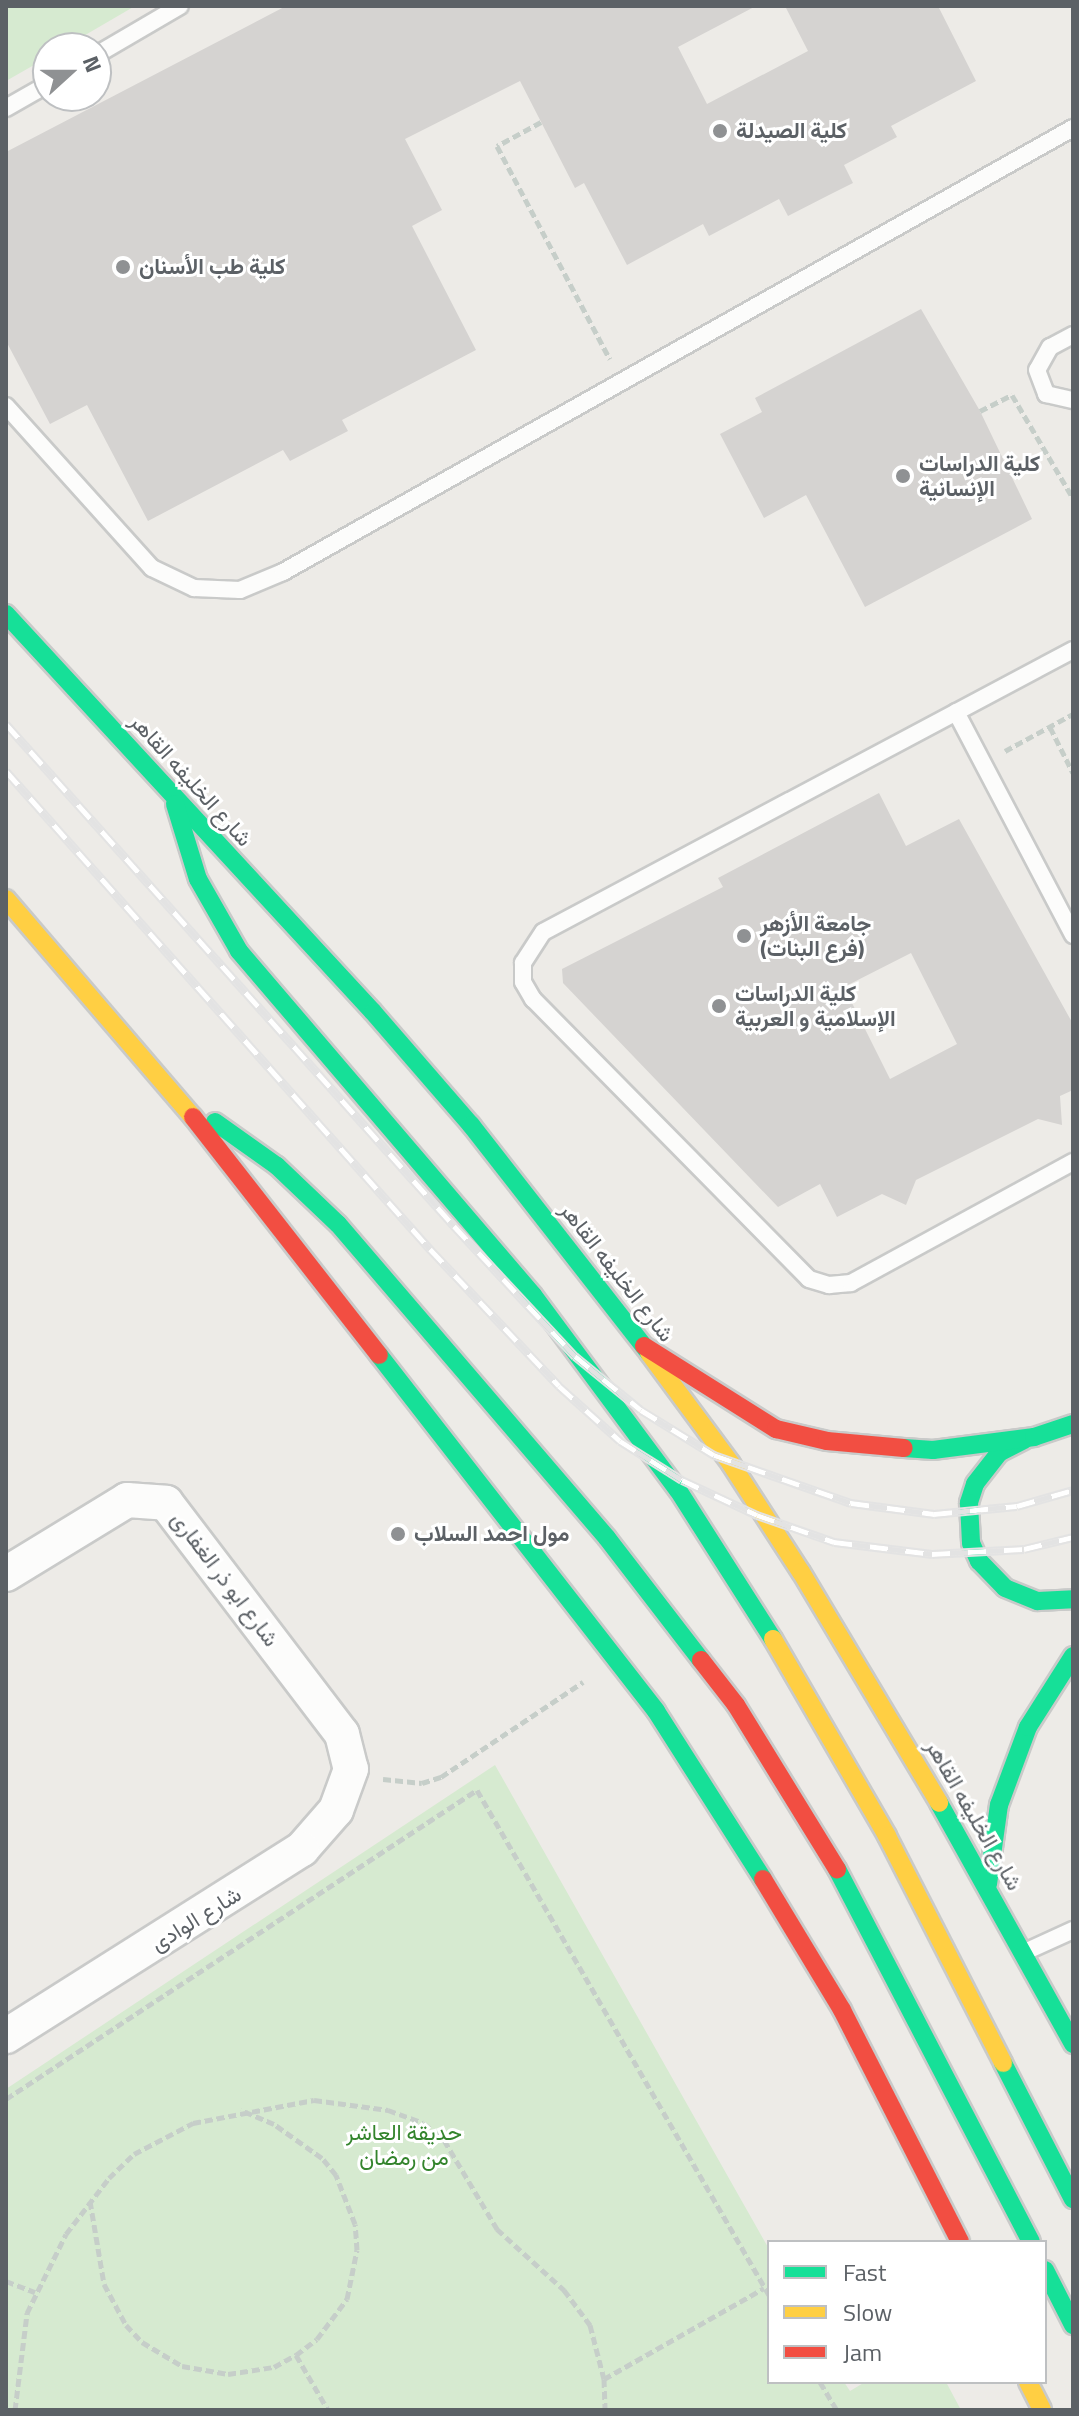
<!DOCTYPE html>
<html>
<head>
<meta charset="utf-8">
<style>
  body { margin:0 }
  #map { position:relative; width:1079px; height:2416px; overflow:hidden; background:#edebe7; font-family:"Titillium Web",Vazirmatn,sans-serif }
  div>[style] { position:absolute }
  .green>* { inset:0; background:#d6ead0 }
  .building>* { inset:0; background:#d5d3d1 }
  .path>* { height:5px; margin-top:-2.5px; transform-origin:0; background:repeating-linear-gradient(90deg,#c6cec9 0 8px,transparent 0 12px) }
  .roads { filter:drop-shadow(2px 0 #c9cac9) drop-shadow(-2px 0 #c9cac9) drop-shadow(0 2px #c9cac9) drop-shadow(0 -2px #c9cac9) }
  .lane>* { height:16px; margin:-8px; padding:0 8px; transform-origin:8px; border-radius:8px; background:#fcfcfb }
  .street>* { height:34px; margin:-17px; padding:0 17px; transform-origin:17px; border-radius:17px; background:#fcfcfb }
  .fast>* { height:18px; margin:-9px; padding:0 9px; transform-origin:9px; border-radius:9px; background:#16e098 }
  .slow>* { height:18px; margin:-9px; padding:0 9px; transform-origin:9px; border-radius:9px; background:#ffcf43 }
  .jam>* { height:18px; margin:-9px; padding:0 9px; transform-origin:9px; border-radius:9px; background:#f24e42 }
  .rail>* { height:9px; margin-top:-4.5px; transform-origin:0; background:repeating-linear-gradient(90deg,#fff 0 18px,#e3e3e3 0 36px); box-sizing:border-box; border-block:2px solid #e3e3e3 }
  .dots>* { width:22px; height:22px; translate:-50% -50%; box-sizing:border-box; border:4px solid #fff; border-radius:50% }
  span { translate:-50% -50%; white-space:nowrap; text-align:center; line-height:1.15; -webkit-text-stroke:6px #fff; paint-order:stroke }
  .poi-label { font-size:22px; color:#5c6166; font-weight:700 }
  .left { translate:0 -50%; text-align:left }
  .street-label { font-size:22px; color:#5c6166 }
  .park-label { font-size:22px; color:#33842c }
  .frame { position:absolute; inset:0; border:8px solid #5c6166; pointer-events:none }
  .legend { position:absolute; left:767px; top:2240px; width:280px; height:144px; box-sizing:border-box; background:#fff; border:2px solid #bec0c2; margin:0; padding:10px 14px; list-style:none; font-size:24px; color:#5c6166 }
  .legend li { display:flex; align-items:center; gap:16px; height:40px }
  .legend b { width:40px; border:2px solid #bec0c2 }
  .north { position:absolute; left:32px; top:32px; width:80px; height:80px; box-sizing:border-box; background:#fff; border:2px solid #bec0c2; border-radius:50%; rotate:69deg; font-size:22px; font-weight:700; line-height:32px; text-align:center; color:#5c6166 }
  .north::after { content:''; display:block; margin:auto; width:28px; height:36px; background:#8f9193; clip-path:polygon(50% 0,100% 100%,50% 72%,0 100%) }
</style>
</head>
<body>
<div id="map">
  <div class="green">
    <i style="clip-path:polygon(6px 6px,135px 6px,63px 48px,48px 48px,48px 57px,6px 81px)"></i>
    <i style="clip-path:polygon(495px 1765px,769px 2249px,769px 2382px,844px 2382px,850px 2391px,865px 2382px,946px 2382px,961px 2410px,6px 2410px,6px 2089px)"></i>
  </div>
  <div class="building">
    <i style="clip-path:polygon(286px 6px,756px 6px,678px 47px,707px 104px,808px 51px,785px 6px,938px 6px,976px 81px,891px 126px,897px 137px,844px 165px,853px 183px,829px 195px,788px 216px,779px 199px,709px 236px,703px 224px,627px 265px,584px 183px,575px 188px,520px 81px,405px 139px,442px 210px,412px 226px,476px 350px,342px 420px,348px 431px,290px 461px,283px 450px,148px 521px,87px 405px,50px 424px,6px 341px,6px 152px)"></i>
    <i style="clip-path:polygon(921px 309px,980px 411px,1032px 519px,865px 607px,806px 495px,764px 518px,720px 434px,762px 412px,755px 398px)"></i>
    <i style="clip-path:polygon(evenodd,879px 793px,906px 846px,959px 819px,1073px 1024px,1073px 1090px,1060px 1096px,1062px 1125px,1038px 1119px,916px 1180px,906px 1205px,882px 1194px,837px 1217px,820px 1184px,778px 1207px,563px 983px,562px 969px,723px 887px,718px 878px,879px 793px,911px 953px,957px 1044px,890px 1079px,844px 987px,911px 953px)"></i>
  </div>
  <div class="path">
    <i style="left:541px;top:122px;width:50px;rotate:151.4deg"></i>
    <i style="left:497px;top:146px;width:241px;rotate:62.1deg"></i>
    <i style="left:1012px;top:395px;width:120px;rotate:59.4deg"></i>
    <i style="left:980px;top:411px;width:36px;rotate:-27deg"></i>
    <i style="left:1050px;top:727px;width:51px;rotate:63.4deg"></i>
    <i style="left:1005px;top:751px;width:77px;rotate:-28.6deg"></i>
    <i style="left:383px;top:1779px;width:39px;rotate:6deg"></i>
    <i style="left:422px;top:1783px;width:20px;rotate:-18deg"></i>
    <i style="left:441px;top:1777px;width:171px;rotate:-33.8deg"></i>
    <i style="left:6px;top:2099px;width:563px;rotate:-33.27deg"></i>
    <i style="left:477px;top:1790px;width:583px;rotate:59.96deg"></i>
    <i style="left:90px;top:2201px;width:84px;rotate:80.4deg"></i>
    <i style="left:104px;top:2284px;width:47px;rotate:61.8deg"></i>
    <i style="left:126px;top:2325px;width:23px;rotate:47deg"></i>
    <i style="left:142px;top:2342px;width:47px;rotate:31deg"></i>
    <i style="left:182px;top:2366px;width:47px;rotate:9.9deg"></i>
    <i style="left:228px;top:2374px;width:47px;rotate:-8.7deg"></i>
    <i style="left:274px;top:2367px;width:25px;rotate:-29deg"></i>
    <i style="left:296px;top:2355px;width:26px;rotate:-37deg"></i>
    <i style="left:317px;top:2339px;width:50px;rotate:-53.1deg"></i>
    <i style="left:347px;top:2299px;width:50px;rotate:-78.5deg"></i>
    <i style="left:357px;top:2250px;width:26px;rotate:-94deg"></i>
    <i style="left:355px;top:2224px;width:53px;rotate:-111.2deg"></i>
    <i style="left:336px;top:2175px;width:22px;rotate:-129deg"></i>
    <i style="left:322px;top:2158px;width:59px;rotate:-144.7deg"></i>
    <i style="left:274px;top:2124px;width:36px;rotate:-157deg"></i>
    <i style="left:6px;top:2281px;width:31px;rotate:21deg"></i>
    <i style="left:296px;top:2355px;width:64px;rotate:59.8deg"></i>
    <i style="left:604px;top:2379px;width:184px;rotate:-29.6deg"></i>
    <i style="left:820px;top:2382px;width:33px;rotate:59deg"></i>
    <i style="left:15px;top:2410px;width:98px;rotate:-82.9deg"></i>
    <i style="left:27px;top:2313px;width:88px;rotate:-63.7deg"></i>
    <i style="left:66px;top:2234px;width:71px;rotate:-52.5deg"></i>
    <i style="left:109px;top:2178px;width:35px;rotate:-44deg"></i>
    <i style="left:134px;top:2154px;width:67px;rotate:-27.7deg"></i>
    <i style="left:193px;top:2123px;width:123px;rotate:-10.8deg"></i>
    <i style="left:314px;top:2100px;width:75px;rotate:7.7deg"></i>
    <i style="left:388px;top:2110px;width:37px;rotate:20deg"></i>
    <i style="left:423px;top:2123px;width:27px;rotate:39deg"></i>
    <i style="left:444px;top:2140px;width:104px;rotate:59.2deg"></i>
    <i style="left:497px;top:2229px;width:91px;rotate:42.3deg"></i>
    <i style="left:564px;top:2290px;width:44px;rotate:53.4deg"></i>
    <i style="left:590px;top:2325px;width:56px;rotate:75.5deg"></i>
    <i style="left:604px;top:2379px;width:31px;rotate:88deg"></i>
  </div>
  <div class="roads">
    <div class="lane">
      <i style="left:96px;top:55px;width:97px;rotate:-30.3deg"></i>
      <i style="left:6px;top:108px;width:48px;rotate:-29.7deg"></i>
      <i style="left:1073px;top:335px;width:26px;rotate:152deg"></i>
      <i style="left:1050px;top:347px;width:26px;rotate:119deg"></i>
      <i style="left:1037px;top:370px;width:26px;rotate:69deg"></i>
      <i style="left:1046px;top:394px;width:28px;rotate:13deg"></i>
      <i style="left:6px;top:406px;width:218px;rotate:48deg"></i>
      <i style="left:152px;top:568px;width:47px;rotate:25.5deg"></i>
      <i style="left:194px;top:588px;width:46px;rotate:2.5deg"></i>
      <i style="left:240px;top:590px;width:47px;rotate:-22.7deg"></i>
      <i style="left:283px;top:572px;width:906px;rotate:-29.34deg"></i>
      <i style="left:1073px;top:650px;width:600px;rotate:151.98deg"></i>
      <i style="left:543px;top:932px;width:37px;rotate:123deg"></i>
      <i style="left:523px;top:963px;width:19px;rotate:90deg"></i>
      <i style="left:523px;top:982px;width:20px;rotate:60deg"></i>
      <i style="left:533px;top:999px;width:393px;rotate:45.4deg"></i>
      <i style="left:809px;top:1279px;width:21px;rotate:17deg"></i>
      <i style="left:829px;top:1285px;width:22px;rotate:-5deg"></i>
      <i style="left:851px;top:1283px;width:253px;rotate:-28.6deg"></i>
      <i style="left:956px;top:712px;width:252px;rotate:62.3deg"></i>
      <i style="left:1027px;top:1951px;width:51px;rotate:-24.5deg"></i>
    </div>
    <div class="street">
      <i style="left:6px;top:1574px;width:142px;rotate:-31.4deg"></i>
      <i style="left:127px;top:1500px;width:39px;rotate:4deg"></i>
      <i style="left:166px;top:1503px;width:290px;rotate:52.7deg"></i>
      <i style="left:342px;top:1734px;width:36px;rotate:76deg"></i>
      <i style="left:351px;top:1769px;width:44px;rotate:110.1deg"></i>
      <i style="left:336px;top:1810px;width:52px;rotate:131.1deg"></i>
      <i style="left:302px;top:1849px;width:350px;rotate:147.7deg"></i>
    </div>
    <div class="fast">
      <i style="left:6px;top:614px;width:541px;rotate:47.32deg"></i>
      <i style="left:373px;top:1012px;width:150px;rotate:49.1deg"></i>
      <i style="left:471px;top:1125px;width:289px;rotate:52deg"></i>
      <i style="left:175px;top:804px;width:78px;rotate:73deg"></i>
      <i style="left:198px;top:879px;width:83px;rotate:60.3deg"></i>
      <i style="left:239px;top:951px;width:453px;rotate:49.5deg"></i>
      <i style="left:533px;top:1295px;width:243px;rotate:53.4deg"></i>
      <i style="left:678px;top:1490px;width:177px;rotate:57.5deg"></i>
      <i style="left:215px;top:1122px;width:76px;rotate:35.4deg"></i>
      <i style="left:277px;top:1166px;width:84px;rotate:43.6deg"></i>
      <i style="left:338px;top:1224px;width:413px;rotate:49.4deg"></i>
      <i style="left:607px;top:1538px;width:154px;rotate:52.4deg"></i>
      <i style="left:379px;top:1355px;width:451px;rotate:52.1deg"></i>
      <i style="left:656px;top:1711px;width:199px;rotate:57.5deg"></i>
      <i style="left:1024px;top:1440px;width:28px;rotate:153deg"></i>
      <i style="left:999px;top:1453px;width:39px;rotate:128deg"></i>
      <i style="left:975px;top:1484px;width:20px;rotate:108deg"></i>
      <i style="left:969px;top:1503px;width:40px;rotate:87.1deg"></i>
      <i style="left:971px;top:1543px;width:20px;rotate:66deg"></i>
      <i style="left:979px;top:1561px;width:37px;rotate:46deg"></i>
      <i style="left:1005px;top:1588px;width:35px;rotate:22deg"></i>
      <i style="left:1038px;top:1601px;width:35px;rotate:-3deg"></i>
      <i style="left:904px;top:1448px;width:29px;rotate:4deg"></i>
      <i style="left:933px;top:1450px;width:102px;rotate:-7.3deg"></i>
      <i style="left:1034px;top:1437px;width:41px;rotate:-18.4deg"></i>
      <i style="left:939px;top:1803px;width:276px;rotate:60.9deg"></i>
      <i style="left:837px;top:1869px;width:420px;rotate:62.5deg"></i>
      <i style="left:988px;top:1884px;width:80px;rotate:-82.1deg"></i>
      <i style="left:999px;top:1805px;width:83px;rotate:-69.6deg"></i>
      <i style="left:1028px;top:1727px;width:84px;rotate:-57.6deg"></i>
      <i style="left:1003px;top:2063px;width:153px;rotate:62.8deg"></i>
      <i style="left:1045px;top:2270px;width:62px;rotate:63deg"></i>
    </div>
    <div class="slow">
      <i style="left:6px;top:899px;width:287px;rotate:49.4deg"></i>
      <i style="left:649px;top:1353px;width:138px;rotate:53.5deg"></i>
      <i style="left:731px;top:1464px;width:129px;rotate:57.1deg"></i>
      <i style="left:801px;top:1572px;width:269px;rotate:59.1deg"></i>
      <i style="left:773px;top:1639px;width:228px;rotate:59.9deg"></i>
      <i style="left:887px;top:1836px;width:255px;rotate:62.9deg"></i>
      <i style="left:1028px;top:2382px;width:31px;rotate:63deg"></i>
    </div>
    <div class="jam">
      <i style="left:193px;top:1117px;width:302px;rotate:52deg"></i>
      <i style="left:644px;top:1346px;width:156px;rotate:32.2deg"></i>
      <i style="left:776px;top:1429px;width:52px;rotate:13.2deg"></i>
      <i style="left:827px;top:1441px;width:77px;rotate:5.2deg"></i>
      <i style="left:701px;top:1660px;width:57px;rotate:52.1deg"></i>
      <i style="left:736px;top:1705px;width:193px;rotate:58.4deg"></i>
      <i style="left:763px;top:1879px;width:153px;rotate:58.9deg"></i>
      <i style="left:842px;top:2010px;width:260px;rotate:63deg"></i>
    </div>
  </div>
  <div class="rail">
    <i style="left:6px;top:724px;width:673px;rotate:48.25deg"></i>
    <i style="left:454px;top:1226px;width:178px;rotate:47.1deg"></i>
    <i style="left:575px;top:1356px;width:85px;rotate:39.3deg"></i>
    <i style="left:641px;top:1410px;width:86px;rotate:31.7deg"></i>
    <i style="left:714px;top:1455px;width:145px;rotate:19.3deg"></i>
    <i style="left:851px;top:1503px;width:84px;rotate:7.5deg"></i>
    <i style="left:934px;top:1514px;width:83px;rotate:-5.5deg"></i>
    <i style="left:1017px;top:1506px;width:58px;rotate:-15.9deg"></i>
    <i style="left:6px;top:771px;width:639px;rotate:48.43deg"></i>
    <i style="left:430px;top:1249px;width:188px;rotate:46.7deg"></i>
    <i style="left:559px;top:1386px;width:82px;rotate:42deg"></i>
    <i style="left:620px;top:1441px;width:73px;rotate:32.2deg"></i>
    <i style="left:682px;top:1480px;width:83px;rotate:25deg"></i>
    <i style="left:757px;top:1515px;width:82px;rotate:19.3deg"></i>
    <i style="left:834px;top:1542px;width:99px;rotate:7deg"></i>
    <i style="left:932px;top:1554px;width:92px;rotate:-3.1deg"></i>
    <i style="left:1024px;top:1549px;width:50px;rotate:-13.8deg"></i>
  </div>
  <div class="dots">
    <i style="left:720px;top:131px;background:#8f9193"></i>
    <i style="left:123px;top:267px;background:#8f9193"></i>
    <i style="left:903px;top:476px;background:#8f9193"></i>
    <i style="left:744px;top:936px;background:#8f9193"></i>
    <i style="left:719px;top:1006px;background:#8f9193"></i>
    <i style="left:398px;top:1534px;background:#8f9193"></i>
  </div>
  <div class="poi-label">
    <span class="left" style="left:736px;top:131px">كلية الصيدلة</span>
    <span class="left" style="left:139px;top:267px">كلية طب الأسنان</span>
    <span class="left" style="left:919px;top:476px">كلية الدراسات<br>الإنسانية</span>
    <span class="left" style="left:760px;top:936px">جامعة الأزهر<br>(فرع البنات)</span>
    <span class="left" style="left:735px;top:1006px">كلية الدراسات<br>الإسلامية و العربية</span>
    <span class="left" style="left:414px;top:1534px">مول احمد السلاب</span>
  </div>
  <div class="street-label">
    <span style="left:191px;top:780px;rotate:48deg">شارع الخليفه القاهر</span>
    <span style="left:617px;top:1272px;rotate:52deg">شارع الخليفه القاهر</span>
    <span style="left:225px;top:1579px;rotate:53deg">شارع ابو ذر الغفارى</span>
    <span style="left:974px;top:1815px;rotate:60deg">شارع الخليفه القاهر</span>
    <span style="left:196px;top:1919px;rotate:-32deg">شارع الوادى</span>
  </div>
  <div class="park-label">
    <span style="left:404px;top:2145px">حديقة العاشر<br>من رمضان</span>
  </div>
  <div class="frame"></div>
  <ul class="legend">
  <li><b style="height:10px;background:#16e098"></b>Fast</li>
  <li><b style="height:10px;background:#ffcf43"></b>Slow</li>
  <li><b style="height:10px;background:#f24e42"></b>Jam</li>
  </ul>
  <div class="north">N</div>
</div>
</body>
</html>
